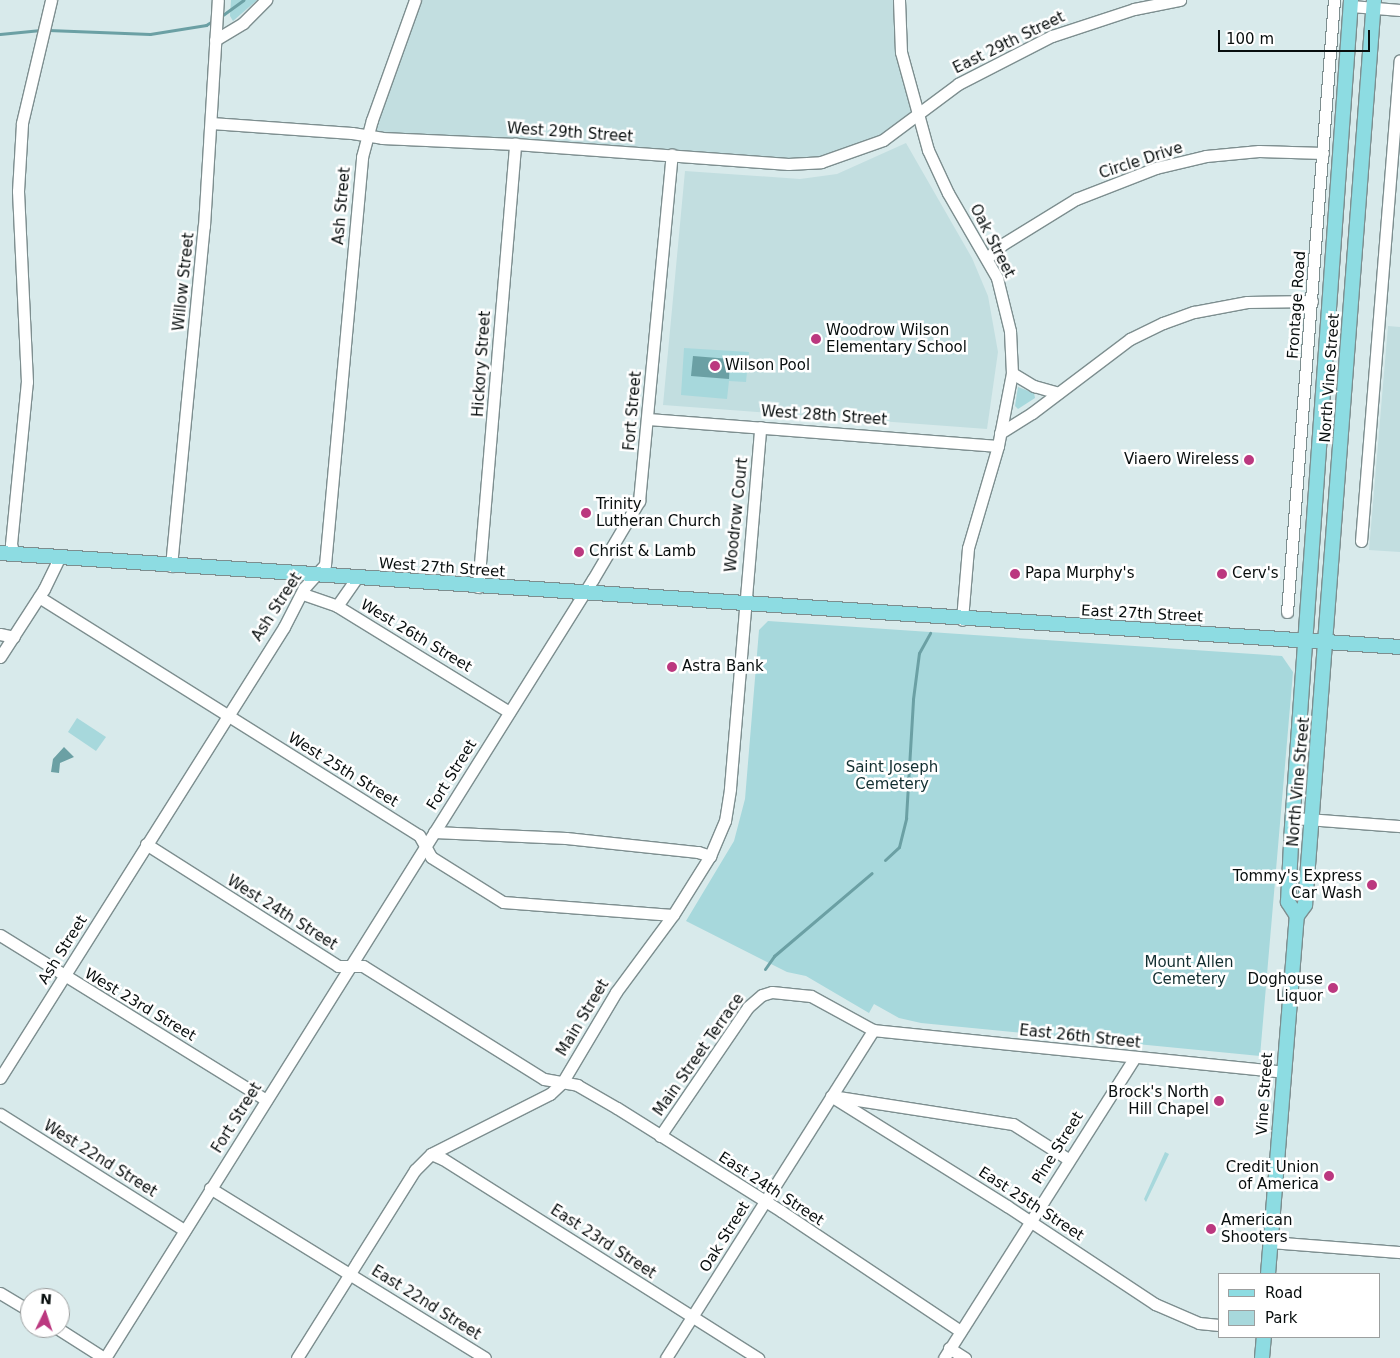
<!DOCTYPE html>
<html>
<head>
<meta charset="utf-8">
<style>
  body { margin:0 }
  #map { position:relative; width:1400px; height:1358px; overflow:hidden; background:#d8eaeb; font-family:"DejaVu Sans",sans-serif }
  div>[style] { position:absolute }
  .built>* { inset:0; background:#c2dee0 }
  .green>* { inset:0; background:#a7d8dc }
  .water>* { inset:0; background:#6ba0a4 }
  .stream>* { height:3px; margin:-1.5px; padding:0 1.5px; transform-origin:1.5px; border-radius:1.5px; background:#6ba0a4 }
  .roads { filter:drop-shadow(1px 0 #7d8e8f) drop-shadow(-1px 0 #7d8e8f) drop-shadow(0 1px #7d8e8f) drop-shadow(0 -1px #7d8e8f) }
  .minor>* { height:11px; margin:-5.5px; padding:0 5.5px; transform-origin:5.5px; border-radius:5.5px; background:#fff }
  .major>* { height:14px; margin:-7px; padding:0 7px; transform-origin:7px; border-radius:7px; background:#8ddce2 }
  .dots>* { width:14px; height:14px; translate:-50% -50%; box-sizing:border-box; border:2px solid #fff; border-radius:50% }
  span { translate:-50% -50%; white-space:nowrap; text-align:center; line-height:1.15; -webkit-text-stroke:5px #fff; paint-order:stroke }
  .street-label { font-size:15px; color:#080e0e }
  .poi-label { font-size:15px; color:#080e0e }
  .left { translate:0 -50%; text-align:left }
  .right { translate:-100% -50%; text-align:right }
  .park-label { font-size:15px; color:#122e30 }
  .legend { position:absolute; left:1218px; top:1273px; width:162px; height:65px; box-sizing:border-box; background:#fff; border:1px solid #9c9f9f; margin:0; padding:6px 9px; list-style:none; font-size:15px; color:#080e0e }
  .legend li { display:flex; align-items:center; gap:10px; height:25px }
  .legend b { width:25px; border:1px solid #9c9f9f }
  .north { position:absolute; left:20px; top:1288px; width:50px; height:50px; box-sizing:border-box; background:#fff; border:1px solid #9c9f9f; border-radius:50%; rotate:4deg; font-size:14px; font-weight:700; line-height:20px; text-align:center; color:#080e0e }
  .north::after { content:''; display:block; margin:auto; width:18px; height:22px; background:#bb387f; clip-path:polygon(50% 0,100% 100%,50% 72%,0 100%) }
  .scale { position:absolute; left:1218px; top:30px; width:152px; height:22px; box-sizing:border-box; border:2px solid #080e0e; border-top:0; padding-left:6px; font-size:15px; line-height:18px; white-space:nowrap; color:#080e0e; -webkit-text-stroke:4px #fff; paint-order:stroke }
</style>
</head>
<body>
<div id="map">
  <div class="built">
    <i style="clip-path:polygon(415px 0,899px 0,901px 28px,916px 115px,883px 140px,821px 162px,368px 137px)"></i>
    <i style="clip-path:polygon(906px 143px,972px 258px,988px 296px,998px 352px,987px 429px,663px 405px,685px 171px,800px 179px,837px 174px)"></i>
    <i style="clip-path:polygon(1388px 326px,1400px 327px,1400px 552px,1369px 550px)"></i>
  </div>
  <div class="green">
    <i style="clip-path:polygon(231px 0,257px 0,233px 21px,230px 16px)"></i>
    <i style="clip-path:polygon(684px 348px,749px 352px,746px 382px,729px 381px,727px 399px,681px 395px)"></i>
    <i style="clip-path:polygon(1018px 387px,1034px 393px,1035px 398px,1018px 409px,1015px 406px)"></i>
    <i style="clip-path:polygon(768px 621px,1282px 656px,1293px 672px,1260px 1056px,921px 1023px,899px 1018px,874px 1004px,869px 1013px,806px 976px,787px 972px,686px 921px,734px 841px,745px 799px,759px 630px)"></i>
    <i style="clip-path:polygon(77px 718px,106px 737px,96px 751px,68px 732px)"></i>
    <i style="clip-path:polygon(1165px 1152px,1169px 1154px,1146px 1202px,1144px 1199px)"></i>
  </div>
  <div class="water">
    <i style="clip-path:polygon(693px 356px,730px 359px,729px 379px,691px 376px)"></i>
    <i style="clip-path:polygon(64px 747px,74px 757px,60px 763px,59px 773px,51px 772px,53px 759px)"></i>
  </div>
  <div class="stream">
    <i style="left:220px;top:17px;width:29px;rotate:-36deg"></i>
    <i style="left:48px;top:30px;width:102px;rotate:2.2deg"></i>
    <i style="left:150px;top:34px;width:57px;rotate:-9.1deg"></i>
    <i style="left:206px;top:25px;width:9px;rotate:-32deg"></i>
    <i style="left:0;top:34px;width:41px;rotate:-5.6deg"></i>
    <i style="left:885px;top:860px;width:19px;rotate:-43deg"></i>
    <i style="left:899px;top:847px;width:30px;rotate:-76deg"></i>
    <i style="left:906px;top:818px;width:119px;rotate:-86.6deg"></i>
    <i style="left:913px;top:699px;width:46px;rotate:-82.6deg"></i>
    <i style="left:919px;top:653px;width:23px;rotate:-61deg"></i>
    <i style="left:765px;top:969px;width:16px;rotate:-55deg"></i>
    <i style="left:774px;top:956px;width:128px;rotate:-40.3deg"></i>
  </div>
  <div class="roads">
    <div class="minor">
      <i style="left:899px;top:0;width:52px;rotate:87.8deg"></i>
      <i style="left:901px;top:52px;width:102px;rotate:74.6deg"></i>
      <i style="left:928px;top:150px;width:47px;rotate:65.1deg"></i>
      <i style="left:948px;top:193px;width:98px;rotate:60deg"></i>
      <i style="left:997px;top:278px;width:55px;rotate:76.2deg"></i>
      <i style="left:1010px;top:331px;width:42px;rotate:87.3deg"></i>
      <i style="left:1012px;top:373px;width:74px;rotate:100.9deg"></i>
      <i style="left:998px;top:446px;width:106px;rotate:106.4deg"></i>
      <i style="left:968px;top:548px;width:72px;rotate:94.8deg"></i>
      <i style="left:1351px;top:6px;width:49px;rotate:4.7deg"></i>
      <i style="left:215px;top:40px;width:33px;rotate:-31deg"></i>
      <i style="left:243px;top:23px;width:33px;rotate:-45deg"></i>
      <i style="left:211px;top:123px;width:141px;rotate:4.1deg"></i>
      <i style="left:352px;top:133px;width:30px;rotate:9deg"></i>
      <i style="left:382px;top:138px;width:133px;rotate:2.6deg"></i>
      <i style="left:515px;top:144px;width:274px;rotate:4.2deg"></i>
      <i style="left:788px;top:164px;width:33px;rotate:-3deg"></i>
      <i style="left:821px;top:162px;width:66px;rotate:-19.5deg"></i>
      <i style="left:883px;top:140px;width:94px;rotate:-36.7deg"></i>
      <i style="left:958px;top:84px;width:106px;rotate:-27.1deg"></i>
      <i style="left:1052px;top:36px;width:86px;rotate:-18.2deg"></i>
      <i style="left:1134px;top:9px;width:47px;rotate:-11.1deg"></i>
      <i style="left:987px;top:258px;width:21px;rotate:-41deg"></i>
      <i style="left:1003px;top:244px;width:86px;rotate:-31.7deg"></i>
      <i style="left:1076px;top:199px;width:86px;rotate:-21.2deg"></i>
      <i style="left:1156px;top:168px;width:51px;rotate:-13.5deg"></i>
      <i style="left:1206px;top:156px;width:53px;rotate:-5.4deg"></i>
      <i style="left:1259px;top:151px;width:64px;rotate:1.8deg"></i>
      <i style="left:1012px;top:373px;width:26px;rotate:31deg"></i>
      <i style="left:1034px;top:386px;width:25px;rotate:16deg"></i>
      <i style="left:648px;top:419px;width:351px;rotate:4.4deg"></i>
      <i style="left:1000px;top:433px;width:38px;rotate:-32deg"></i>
      <i style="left:1032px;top:413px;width:123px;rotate:-37.1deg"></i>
      <i style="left:1130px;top:339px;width:37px;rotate:-26deg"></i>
      <i style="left:1163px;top:323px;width:33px;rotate:-20deg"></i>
      <i style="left:1194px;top:312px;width:54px;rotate:-10.7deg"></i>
      <i style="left:1247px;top:302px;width:65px;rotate:-0.9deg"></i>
      <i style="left:1361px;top:541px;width:482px;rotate:-85.4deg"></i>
      <i style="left:14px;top:554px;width:10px;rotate:-107deg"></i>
      <i style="left:11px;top:544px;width:163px;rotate:-84.4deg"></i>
      <i style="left:27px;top:382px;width:191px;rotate:-92.7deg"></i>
      <i style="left:18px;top:191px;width:68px;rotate:-86.6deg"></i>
      <i style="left:22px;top:123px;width:126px;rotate:-76.7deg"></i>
      <i style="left:171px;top:566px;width:342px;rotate:-84.5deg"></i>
      <i style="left:204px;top:226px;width:226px;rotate:-86.5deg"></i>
      <i style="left:478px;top:587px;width:445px;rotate:-85.2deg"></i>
      <i style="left:303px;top:594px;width:36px;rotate:19deg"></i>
      <i style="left:337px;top:606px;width:202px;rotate:31.6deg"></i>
      <i style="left:39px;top:597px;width:448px;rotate:32.1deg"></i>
      <i style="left:419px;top:835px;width:25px;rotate:61deg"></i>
      <i style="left:431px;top:857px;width:85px;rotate:32deg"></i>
      <i style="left:503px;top:902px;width:170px;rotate:4.4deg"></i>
      <i style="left:337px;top:606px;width:33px;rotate:-55deg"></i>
      <i style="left:1287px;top:612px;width:614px;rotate:-85.61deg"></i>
      <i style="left:0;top:634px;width:14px;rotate:12deg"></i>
      <i style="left:0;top:657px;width:81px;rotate:-57.1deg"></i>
      <i style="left:44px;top:589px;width:34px;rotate:-64deg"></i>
      <i style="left:1293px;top:818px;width:107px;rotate:4.3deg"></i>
      <i style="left:434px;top:832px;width:132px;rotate:2.6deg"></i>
      <i style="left:566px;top:838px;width:133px;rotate:6.1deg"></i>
      <i style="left:698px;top:852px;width:13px;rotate:18deg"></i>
      <i style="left:146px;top:844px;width:227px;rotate:32.4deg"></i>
      <i style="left:338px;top:966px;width:25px"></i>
      <i style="left:363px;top:966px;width:213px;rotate:32deg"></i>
      <i style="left:544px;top:1079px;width:34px;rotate:10deg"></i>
      <i style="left:577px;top:1085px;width:46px;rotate:29.9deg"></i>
      <i style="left:617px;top:1108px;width:194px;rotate:32.1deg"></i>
      <i style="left:781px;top:1211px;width:216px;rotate:33.8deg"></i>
      <i style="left:0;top:935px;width:313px;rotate:31.8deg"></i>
      <i style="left:0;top:1078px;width:533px;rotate:-57.8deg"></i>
      <i style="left:284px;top:627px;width:44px;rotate:-62.9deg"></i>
      <i style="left:304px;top:588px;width:31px;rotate:-48deg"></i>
      <i style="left:325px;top:565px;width:410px;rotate:-84.8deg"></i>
      <i style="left:362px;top:157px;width:38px;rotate:-75deg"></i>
      <i style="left:372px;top:120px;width:127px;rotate:-70.3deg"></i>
      <i style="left:831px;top:1096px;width:208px;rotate:32deg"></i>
      <i style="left:1007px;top:1206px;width:178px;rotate:33.5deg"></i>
      <i style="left:1155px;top:1304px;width:48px;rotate:23.4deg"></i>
      <i style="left:1199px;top:1323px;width:20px;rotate:6deg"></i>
      <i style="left:838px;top:1097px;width:177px;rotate:8.8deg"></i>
      <i style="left:1013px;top:1124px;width:65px;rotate:32.5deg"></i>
      <i style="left:0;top:1114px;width:218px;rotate:32.2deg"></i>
      <i style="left:660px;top:1136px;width:156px;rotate:-55.7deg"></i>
      <i style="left:748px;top:1007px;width:18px;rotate:-41deg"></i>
      <i style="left:762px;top:995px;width:10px;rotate:-17deg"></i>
      <i style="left:772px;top:992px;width:39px;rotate:6deg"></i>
      <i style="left:811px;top:996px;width:71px;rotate:28.7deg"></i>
      <i style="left:873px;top:1030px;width:412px;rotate:5.8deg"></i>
      <i style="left:431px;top:1154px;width:13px;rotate:23deg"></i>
      <i style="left:443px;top:1159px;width:373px;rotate:32.3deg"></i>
      <i style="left:210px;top:1188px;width:323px;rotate:31.7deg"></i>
      <i style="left:1269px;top:1242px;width:131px;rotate:4.4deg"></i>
      <i style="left:0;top:1293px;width:35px;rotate:31deg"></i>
      <i style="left:57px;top:1328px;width:56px;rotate:32.6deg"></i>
      <i style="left:949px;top:1348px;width:19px;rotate:32deg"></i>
      <i style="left:105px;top:1358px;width:919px;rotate:-57.94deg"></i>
      <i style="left:593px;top:579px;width:91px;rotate:-59.5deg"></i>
      <i style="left:639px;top:501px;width:348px;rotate:-84.6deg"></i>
      <i style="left:297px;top:1358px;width:222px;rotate:-57.9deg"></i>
      <i style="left:415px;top:1170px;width:23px;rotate:-45deg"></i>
      <i style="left:431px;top:1154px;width:133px;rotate:-26.8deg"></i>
      <i style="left:550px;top:1094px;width:16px;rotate:-43deg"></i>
      <i style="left:562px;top:1083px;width:106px;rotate:-59.3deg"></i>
      <i style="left:616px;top:992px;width:96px;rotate:-53.5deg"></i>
      <i style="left:673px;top:915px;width:70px;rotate:-57.9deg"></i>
      <i style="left:710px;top:856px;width:38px;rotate:-67deg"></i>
      <i style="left:725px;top:821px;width:33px;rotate:-81deg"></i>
      <i style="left:730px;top:788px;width:362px;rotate:-85.2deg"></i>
      <i style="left:666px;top:1358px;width:388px;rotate:-57.7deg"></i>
      <i style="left:944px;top:1358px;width:356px;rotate:-57.6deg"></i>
    </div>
    <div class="major">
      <i style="left:0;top:553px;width:1403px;rotate:3.84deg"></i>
      <i style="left:1297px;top:916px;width:14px;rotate:-54deg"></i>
      <i style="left:1305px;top:905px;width:908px;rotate:-85.64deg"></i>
      <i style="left:1297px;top:916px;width:17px;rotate:-123deg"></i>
      <i style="left:1288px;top:902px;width:76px;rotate:-87deg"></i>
      <i style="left:1292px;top:826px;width:828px;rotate:-85.91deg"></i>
      <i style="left:1268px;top:1274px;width:359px;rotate:-85.4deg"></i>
      <i style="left:1262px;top:1358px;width:21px;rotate:-85deg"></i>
    </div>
  </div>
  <div class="dots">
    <i style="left:816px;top:339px;background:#bb387f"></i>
    <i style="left:715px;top:366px;background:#bb387f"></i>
    <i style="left:1249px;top:460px;background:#bb387f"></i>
    <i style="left:586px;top:513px;background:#bb387f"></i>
    <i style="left:579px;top:552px;background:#bb387f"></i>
    <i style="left:1015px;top:574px;background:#bb387f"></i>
    <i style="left:1222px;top:574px;background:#bb387f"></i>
    <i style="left:672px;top:667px;background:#bb387f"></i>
    <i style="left:1372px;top:885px;background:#bb387f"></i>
    <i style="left:1333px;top:988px;background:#bb387f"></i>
    <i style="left:1219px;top:1101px;background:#bb387f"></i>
    <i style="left:1329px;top:1176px;background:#bb387f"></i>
    <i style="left:1211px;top:1229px;background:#bb387f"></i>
  </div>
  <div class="street-label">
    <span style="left:1009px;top:43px;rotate:-26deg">East 29th Street</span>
    <span style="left:570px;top:133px;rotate:4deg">West 29th Street</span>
    <span style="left:1141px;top:161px;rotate:-18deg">Circle Drive</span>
    <span style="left:342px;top:206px;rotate:-85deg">Ash Street</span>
    <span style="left:992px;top:241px;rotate:63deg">Oak Street</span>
    <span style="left:184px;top:282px;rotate:-84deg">Willow Street</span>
    <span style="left:1297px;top:305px;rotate:-86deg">Frontage Road</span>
    <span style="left:482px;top:364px;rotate:-86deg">Hickory Street</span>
    <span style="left:1330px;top:378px;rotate:-86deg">North Vine Street</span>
    <span style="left:633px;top:411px;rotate:-85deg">Fort Street</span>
    <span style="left:824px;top:416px;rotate:4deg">West 28th Street</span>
    <span style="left:737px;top:515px;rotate:-84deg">Woodrow Court</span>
    <span style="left:442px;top:568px;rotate:4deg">West 27th Street</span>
    <span style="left:277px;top:607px;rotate:-57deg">Ash Street</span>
    <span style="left:1142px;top:614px;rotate:3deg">East 27th Street</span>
    <span style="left:416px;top:636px;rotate:31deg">West 26th Street</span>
    <span style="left:343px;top:770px;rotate:32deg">West 25th Street</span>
    <span style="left:452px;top:775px;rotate:-58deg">Fort Street</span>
    <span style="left:1299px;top:782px;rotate:-85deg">North Vine Street</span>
    <span style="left:282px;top:913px;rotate:32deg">West 24th Street</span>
    <span style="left:63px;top:950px;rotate:-58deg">Ash Street</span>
    <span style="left:140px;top:1005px;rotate:31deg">West 23rd Street</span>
    <span style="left:583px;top:1018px;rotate:-59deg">Main Street</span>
    <span style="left:1080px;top:1037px;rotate:6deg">East 26th Street</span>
    <span style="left:699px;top:1055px;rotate:-55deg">Main Street Terrace</span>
    <span style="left:1265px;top:1094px;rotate:-86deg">Vine Street</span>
    <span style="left:237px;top:1118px;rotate:-58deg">Fort Street</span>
    <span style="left:1058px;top:1148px;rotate:-58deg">Pine Street</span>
    <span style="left:100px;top:1159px;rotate:32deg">West 22nd Street</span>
    <span style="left:771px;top:1189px;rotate:33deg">East 24th Street</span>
    <span style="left:1031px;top:1204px;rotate:33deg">East 25th Street</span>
    <span style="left:725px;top:1237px;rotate:-58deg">Oak Street</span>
    <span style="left:603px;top:1242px;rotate:33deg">East 23rd Street</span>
    <span style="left:426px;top:1303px;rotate:32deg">East 22nd Street</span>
  </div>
  <div class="poi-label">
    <span class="left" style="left:826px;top:339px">Woodrow Wilson<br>Elementary School</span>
    <span class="left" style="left:725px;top:366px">Wilson Pool</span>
    <span class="right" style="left:1239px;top:460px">Viaero Wireless</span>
    <span class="left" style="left:596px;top:513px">Trinity<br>Lutheran Church</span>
    <span class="left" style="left:589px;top:552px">Christ &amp; Lamb</span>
    <span class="left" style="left:1025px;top:574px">Papa Murphy's</span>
    <span class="left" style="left:1232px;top:574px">Cerv's</span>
    <span class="left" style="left:682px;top:667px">Astra Bank</span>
    <span class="right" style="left:1362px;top:885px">Tommy's Express<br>Car Wash</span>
    <span class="right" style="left:1323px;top:988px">Doghouse<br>Liquor</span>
    <span class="right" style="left:1209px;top:1101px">Brock's North<br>Hill Chapel</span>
    <span class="right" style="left:1319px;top:1176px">Credit Union<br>of America</span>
    <span class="left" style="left:1221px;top:1229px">American<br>Shooters</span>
  </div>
  <div class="park-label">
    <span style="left:892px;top:776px">Saint Joseph<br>Cemetery</span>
    <span style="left:1189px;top:971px">Mount Allen<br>Cemetery</span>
  </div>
  <ul class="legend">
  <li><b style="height:6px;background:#8ddce2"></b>Road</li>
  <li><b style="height:14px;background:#a7d8dc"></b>Park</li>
  </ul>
  <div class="north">N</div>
  <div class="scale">100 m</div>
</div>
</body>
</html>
